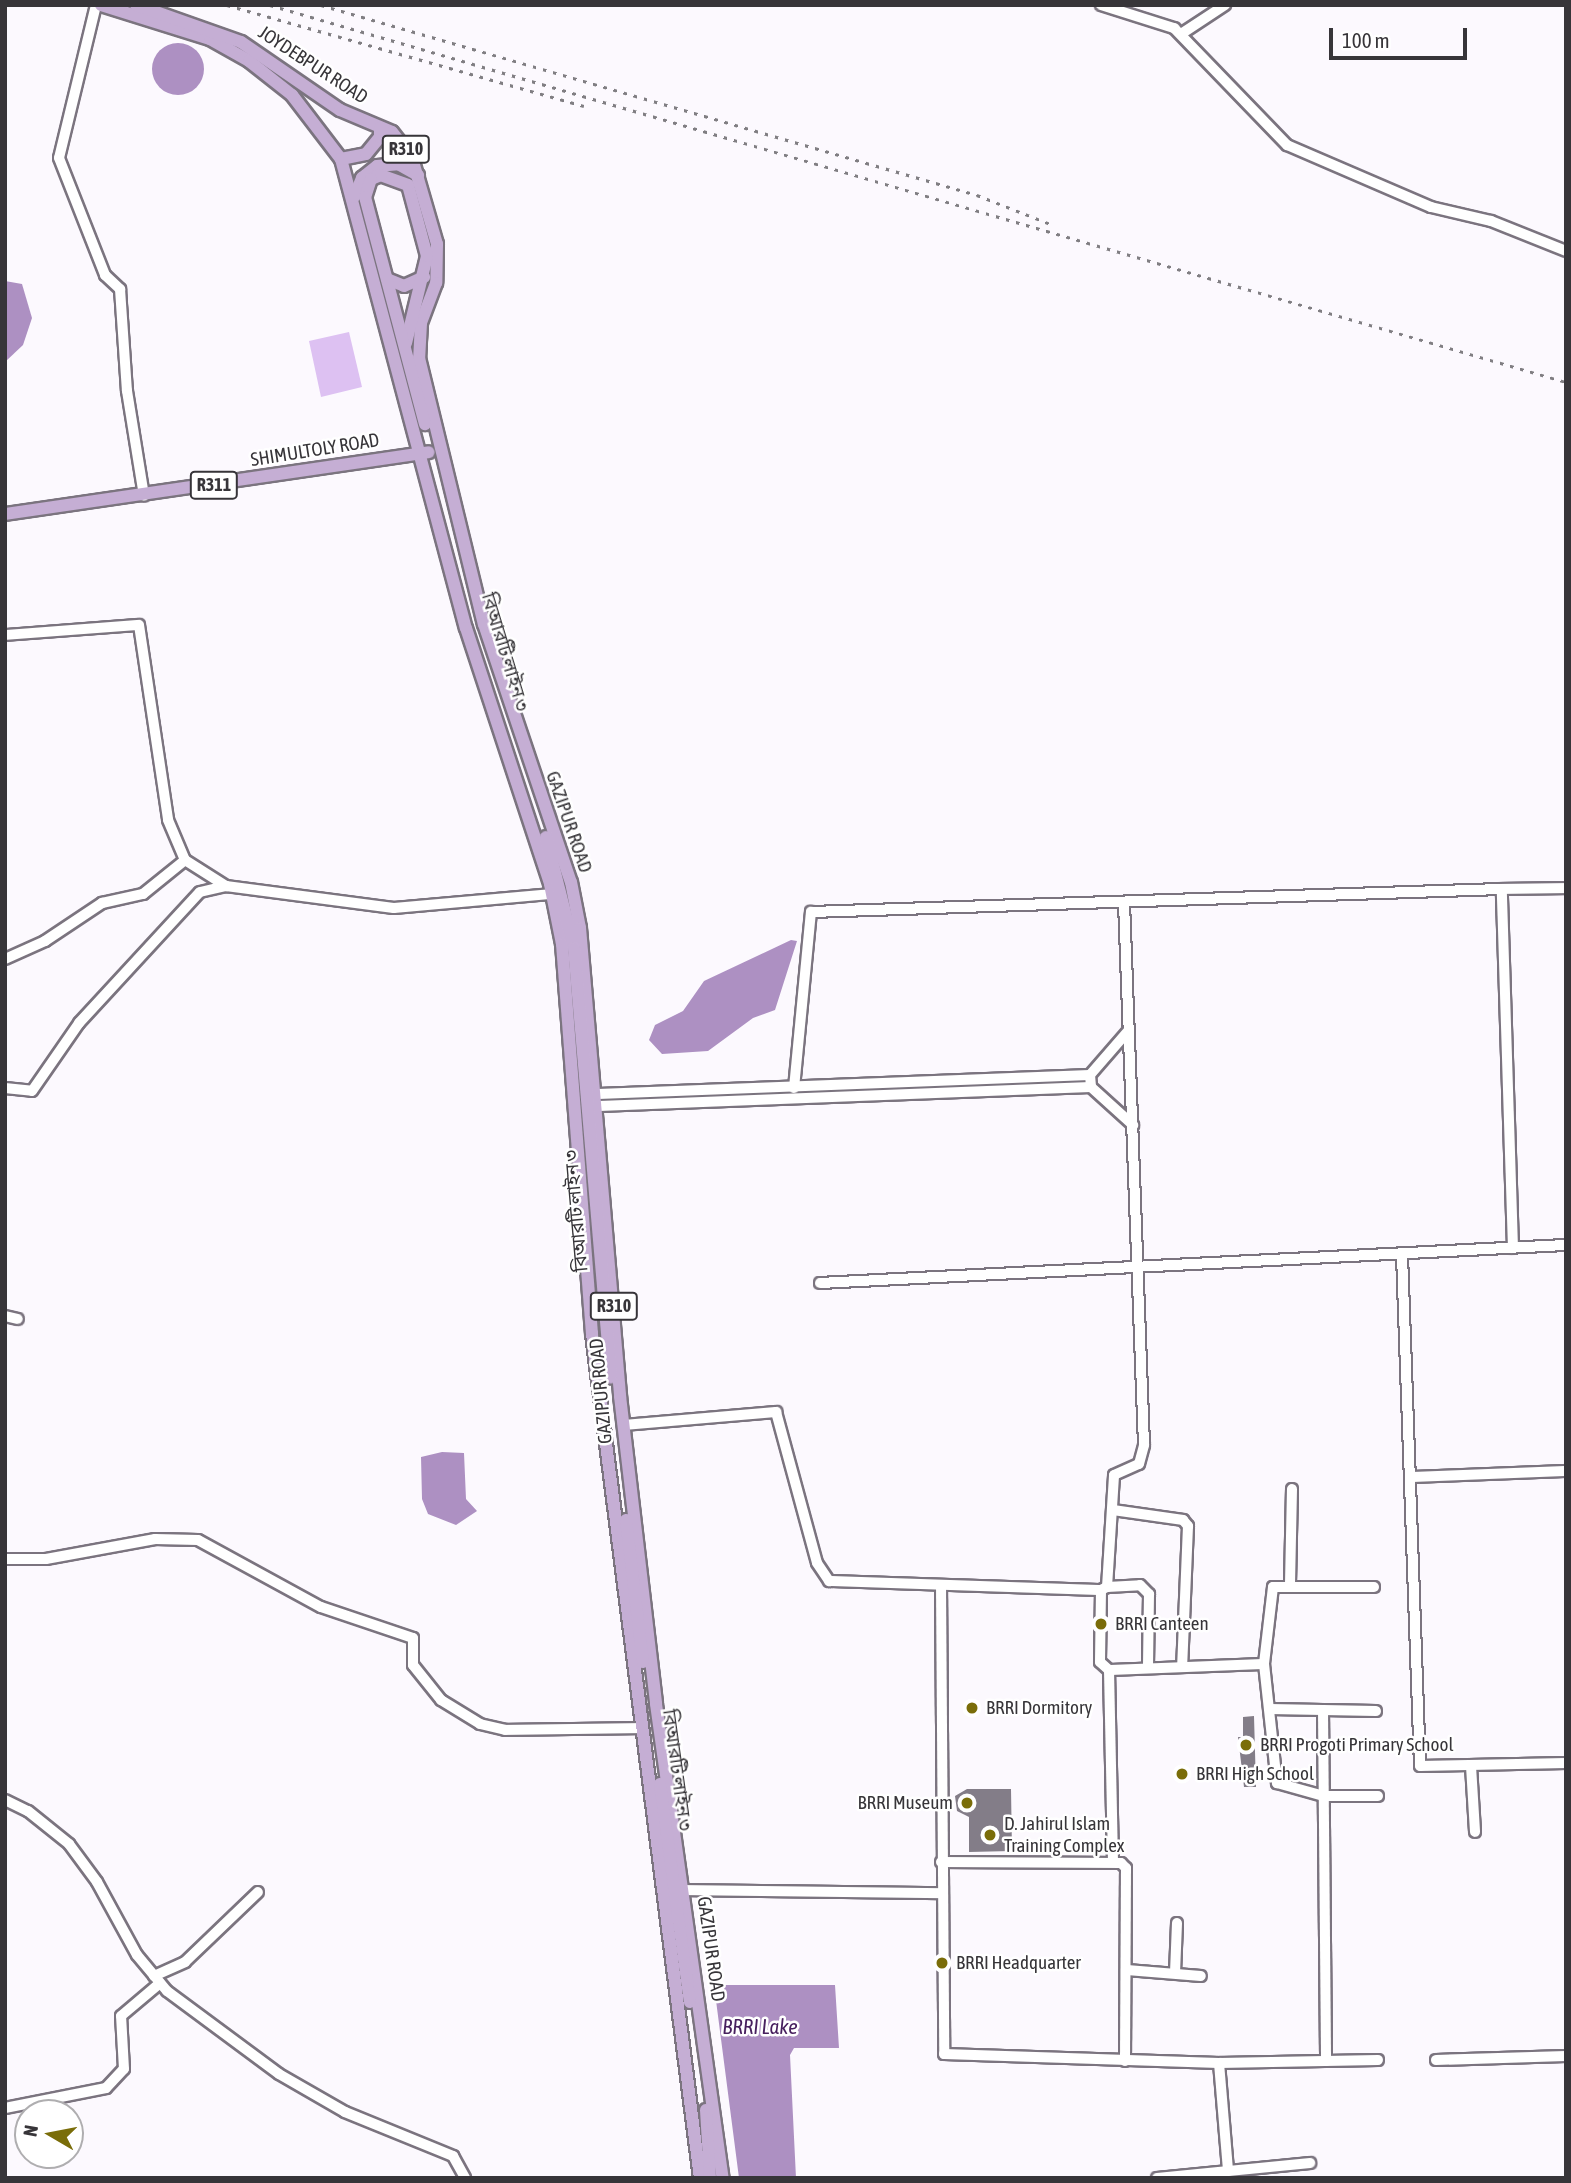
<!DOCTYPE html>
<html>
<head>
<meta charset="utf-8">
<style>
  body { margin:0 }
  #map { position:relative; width:1571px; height:2183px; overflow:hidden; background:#fcf9fe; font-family:"Asap Condensed","Noto Sans Bengali",sans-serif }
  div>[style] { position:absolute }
  .green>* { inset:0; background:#ddc1f2 }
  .water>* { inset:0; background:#ad90c2 }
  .round { border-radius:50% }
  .building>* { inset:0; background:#837d88 }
  .roads { filter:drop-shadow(2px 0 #7b747f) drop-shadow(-2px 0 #7b747f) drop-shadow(0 2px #7b747f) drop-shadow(0 -2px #7b747f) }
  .minor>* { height:10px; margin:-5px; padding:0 5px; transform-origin:5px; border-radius:5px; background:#fff }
  .major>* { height:12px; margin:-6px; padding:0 6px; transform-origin:6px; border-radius:6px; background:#c5aed4 }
  .rail>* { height:2.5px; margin-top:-1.25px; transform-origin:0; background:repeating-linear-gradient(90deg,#807e82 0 3.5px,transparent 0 10.5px) }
  .dots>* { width:19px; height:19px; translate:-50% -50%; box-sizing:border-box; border:4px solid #fff; border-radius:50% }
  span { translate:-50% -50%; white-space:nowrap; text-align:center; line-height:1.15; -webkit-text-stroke:5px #fff; paint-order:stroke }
  .shield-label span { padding:2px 5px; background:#fff; border:2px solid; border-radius:5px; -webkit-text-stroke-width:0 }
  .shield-label { font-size:18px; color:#373539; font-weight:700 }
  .street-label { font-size:19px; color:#373539 }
  .poi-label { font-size:19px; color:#373539 }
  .left { translate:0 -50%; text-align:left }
  .right { translate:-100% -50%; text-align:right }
  .water-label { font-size:21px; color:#47205e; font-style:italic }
  .frame { position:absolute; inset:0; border:7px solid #373539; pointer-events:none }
  .north { position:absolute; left:14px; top:2099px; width:70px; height:70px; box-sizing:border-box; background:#fff; border:2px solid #afaeb0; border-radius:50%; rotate:280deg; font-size:19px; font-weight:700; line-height:28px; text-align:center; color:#373539 }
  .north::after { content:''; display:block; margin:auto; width:24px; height:32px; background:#7a6d09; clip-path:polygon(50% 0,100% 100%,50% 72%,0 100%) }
  .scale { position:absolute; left:1329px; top:28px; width:138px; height:32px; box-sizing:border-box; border:4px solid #373539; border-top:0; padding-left:9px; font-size:21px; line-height:24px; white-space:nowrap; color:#373539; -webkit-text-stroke:5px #fff; paint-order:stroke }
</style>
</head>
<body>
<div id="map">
  <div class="green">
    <i style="clip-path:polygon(349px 332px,362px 387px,321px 397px,309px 341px)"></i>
  </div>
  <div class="water">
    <i class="round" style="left:152px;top:43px;width:52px;height:52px"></i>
    <i style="clip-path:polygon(5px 281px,22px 284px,32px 318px,23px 345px,5px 362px)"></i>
    <i style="clip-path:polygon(791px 940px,797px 941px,775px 1010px,753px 1018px,708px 1051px,662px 1054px,649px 1040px,655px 1025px,683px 1011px,704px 981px)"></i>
    <i style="clip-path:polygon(442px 1452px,464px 1453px,466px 1499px,477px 1511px,456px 1525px,428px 1514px,422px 1499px,421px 1457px)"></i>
    <i style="clip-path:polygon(714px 1985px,835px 1985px,839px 2048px,794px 2048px,790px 2055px,796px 2178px,739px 2178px)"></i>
  </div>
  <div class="building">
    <i style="clip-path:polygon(1254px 1716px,1256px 1787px,1244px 1787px,1238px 1737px,1243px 1737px,1243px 1717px)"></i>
    <i style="clip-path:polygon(1011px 1789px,1012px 1851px,969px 1852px,969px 1817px,957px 1811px,955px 1796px,967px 1789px)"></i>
  </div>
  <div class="roads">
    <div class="minor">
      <i style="left:96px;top:5px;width:157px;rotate:103.6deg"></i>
      <i style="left:59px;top:158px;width:126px;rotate:68.5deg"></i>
      <i style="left:105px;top:275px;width:21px;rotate:43deg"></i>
      <i style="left:120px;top:289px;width:102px;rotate:86.1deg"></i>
      <i style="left:127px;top:391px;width:106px;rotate:80.8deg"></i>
      <i style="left:1101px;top:5px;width:77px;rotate:17.5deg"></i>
      <i style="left:1174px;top:28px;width:163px;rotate:46deg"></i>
      <i style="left:1287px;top:145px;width:157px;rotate:23.3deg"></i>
      <i style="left:1431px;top:207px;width:62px;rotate:13.1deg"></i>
      <i style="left:1491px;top:221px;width:81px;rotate:21.8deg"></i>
      <i style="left:1181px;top:34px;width:53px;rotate:-33.4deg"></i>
      <i style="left:5px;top:635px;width:134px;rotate:-4.3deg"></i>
      <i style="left:139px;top:625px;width:197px;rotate:81.5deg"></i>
      <i style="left:168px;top:820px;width:43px;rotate:67deg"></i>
      <i style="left:185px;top:860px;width:49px;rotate:32.4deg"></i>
      <i style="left:226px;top:886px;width:169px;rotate:7.5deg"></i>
      <i style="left:394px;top:908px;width:159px;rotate:-5.1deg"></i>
      <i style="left:5px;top:959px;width:44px;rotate:-24.2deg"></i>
      <i style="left:45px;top:941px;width:69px;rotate:-33.7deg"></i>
      <i style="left:102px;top:903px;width:42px;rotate:-12.4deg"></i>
      <i style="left:143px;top:894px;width:54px;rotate:-39deg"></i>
      <i style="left:1129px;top:1030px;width:60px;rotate:130.9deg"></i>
      <i style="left:1090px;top:1075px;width:12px;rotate:85deg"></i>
      <i style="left:1091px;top:1087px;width:57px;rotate:42.1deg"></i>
      <i style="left:5px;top:1088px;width:27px;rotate:6deg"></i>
      <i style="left:32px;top:1091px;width:83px;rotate:-55.3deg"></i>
      <i style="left:79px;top:1023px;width:178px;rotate:-47.3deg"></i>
      <i style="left:200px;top:892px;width:27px;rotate:-13deg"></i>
      <i style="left:794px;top:1088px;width:177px;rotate:-84.5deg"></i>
      <i style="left:811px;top:912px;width:691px;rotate:-1.91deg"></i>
      <i style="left:598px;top:1094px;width:492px;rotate:-2.2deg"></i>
      <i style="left:599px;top:1106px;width:492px;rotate:-2.2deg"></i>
      <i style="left:1513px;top:1248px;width:359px;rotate:-91.8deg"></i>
      <i style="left:1502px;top:889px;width:64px;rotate:-0.9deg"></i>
      <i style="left:1402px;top:1254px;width:512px;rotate:87.99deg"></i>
      <i style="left:1420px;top:1766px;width:146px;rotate:-1.2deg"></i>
      <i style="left:820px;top:1283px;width:747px;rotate:-2.92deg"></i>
      <i style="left:5px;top:1316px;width:13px;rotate:13deg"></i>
      <i style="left:623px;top:1425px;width:154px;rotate:-4.9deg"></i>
      <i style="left:776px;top:1412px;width:156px;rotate:74.8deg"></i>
      <i style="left:817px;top:1563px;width:22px;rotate:56deg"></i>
      <i style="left:829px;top:1581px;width:272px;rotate:1.9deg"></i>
      <i style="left:1101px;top:1590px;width:72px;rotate:90.8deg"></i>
      <i style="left:1100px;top:1662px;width:12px;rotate:42deg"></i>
      <i style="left:1109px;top:1670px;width:155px;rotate:-2.2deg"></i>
      <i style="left:1411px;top:1477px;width:155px;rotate:-2.2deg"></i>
      <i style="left:1113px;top:1510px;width:71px;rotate:8.1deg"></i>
      <i style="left:1183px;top:1520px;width:8px;rotate:50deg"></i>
      <i style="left:1188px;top:1526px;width:141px;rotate:92.4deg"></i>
      <i style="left:5px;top:1559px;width:41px"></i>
      <i style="left:46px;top:1559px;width:111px;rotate:-10.4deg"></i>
      <i style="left:155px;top:1539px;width:43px;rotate:1.3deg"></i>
      <i style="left:198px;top:1540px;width:140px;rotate:28.6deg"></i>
      <i style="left:321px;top:1607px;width:97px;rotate:18.6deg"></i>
      <i style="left:413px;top:1638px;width:27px;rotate:90deg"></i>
      <i style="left:413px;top:1665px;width:45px;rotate:51.3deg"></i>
      <i style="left:441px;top:1700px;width:46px;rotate:31.6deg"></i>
      <i style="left:480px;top:1724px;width:26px;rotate:13deg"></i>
      <i style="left:505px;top:1730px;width:136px;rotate:-0.8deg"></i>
      <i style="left:1290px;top:1584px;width:95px;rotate:-88.8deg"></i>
      <i style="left:941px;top:1585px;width:469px;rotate:89.6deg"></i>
      <i style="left:944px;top:2054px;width:275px;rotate:1.9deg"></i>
      <i style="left:1219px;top:2063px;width:159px;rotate:-1.1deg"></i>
      <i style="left:1107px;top:1587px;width:33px;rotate:-3deg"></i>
      <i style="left:1140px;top:1585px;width:13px;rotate:45deg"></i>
      <i style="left:1149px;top:1594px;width:74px;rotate:90.8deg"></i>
      <i style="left:1374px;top:1587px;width:101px;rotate:180deg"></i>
      <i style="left:1273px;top:1587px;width:78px;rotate:96.7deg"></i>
      <i style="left:1264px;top:1664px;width:120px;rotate:83.8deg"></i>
      <i style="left:1277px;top:1783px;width:49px;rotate:15.5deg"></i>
      <i style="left:1324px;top:1796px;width:54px"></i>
      <i style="left:1101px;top:1590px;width:7px;rotate:-27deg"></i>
      <i style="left:1107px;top:1587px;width:112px;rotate:-86.4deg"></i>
      <i style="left:1114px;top:1475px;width:27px;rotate:-24deg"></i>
      <i style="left:1139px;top:1464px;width:20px;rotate:-75deg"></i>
      <i style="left:1144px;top:1445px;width:543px;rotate:-92.11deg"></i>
      <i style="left:1109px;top:1670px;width:192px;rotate:88.8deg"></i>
      <i style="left:1270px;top:1709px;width:106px;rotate:1.1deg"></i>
      <i style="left:1323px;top:1710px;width:351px;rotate:89.5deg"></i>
      <i style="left:1471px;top:1766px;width:66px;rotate:86.5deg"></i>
      <i style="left:5px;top:1800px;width:25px;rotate:26deg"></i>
      <i style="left:28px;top:1811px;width:53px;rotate:38.8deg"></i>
      <i style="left:69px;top:1844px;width:47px;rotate:53.6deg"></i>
      <i style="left:97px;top:1882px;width:83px;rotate:61.3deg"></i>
      <i style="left:137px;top:1955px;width:47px;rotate:50.2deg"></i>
      <i style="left:167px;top:1991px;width:139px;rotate:36.5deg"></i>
      <i style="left:279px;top:2074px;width:76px;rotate:29.9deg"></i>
      <i style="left:345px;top:2112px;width:117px;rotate:22.2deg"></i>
      <i style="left:453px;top:2156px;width:25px;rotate:61deg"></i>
      <i style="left:941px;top:1862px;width:180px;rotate:0.3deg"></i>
      <i style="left:1121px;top:1863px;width:7px;rotate:45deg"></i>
      <i style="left:1126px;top:1868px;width:193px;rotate:90.3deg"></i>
      <i style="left:684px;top:1890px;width:257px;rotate:0.7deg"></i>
      <i style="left:1127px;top:1970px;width:74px;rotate:4.6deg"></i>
      <i style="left:1175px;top:1973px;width:50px;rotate:-87.7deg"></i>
      <i style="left:154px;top:1976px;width:34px;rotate:-24deg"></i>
      <i style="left:185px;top:1962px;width:101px;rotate:-43.8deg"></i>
      <i style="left:1436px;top:2060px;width:130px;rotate:-1.8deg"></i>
      <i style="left:1219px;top:2063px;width:108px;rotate:85.2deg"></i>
      <i style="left:5px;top:2108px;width:103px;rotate:-11.2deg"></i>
      <i style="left:106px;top:2088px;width:26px;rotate:-47deg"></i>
      <i style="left:124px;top:2069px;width:53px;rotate:-93.2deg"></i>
      <i style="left:121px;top:2016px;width:51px;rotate:-40.2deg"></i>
      <i style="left:1157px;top:2178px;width:154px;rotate:-5.6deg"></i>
    </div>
    <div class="major">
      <i style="left:101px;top:5px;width:114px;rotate:17.3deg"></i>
      <i style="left:210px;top:39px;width:45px;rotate:29.4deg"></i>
      <i style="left:249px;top:61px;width:55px;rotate:38.3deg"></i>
      <i style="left:292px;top:95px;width:81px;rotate:52.6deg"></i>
      <i style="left:341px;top:159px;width:485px;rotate:75.1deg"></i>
      <i style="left:466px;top:628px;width:269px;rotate:71.8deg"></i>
      <i style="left:550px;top:884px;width:61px;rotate:78.7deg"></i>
      <i style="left:562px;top:944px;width:391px;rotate:85.6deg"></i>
      <i style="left:592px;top:1334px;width:851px;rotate:82.71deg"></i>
      <i style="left:136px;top:5px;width:111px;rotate:19.4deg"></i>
      <i style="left:241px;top:42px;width:120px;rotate:34.5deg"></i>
      <i style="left:340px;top:110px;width:56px;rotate:22.9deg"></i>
      <i style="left:392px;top:132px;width:33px;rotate:52deg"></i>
      <i style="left:412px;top:158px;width:90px;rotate:73.8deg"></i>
      <i style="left:437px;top:244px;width:39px;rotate:91deg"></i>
      <i style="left:436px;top:283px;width:43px;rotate:110.6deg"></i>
      <i style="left:421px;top:323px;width:35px;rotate:93deg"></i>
      <i style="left:419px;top:358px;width:274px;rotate:76.3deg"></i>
      <i style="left:484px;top:624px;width:272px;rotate:71.4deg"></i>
      <i style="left:571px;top:882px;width:47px;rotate:78.9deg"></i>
      <i style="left:580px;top:928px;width:470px;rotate:85.1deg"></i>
      <i style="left:620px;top:1396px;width:310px;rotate:83.3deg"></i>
      <i style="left:656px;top:1704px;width:479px;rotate:82deg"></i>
      <i style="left:341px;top:159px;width:25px;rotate:-11deg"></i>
      <i style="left:366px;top:154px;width:22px;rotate:-51deg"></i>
      <i style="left:380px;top:137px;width:9px;rotate:-90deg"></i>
      <i style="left:354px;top:197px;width:21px;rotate:-67deg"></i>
      <i style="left:362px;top:178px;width:19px;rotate:-39deg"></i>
      <i style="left:377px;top:166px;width:21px;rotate:-5deg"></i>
      <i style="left:398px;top:164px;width:23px;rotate:29deg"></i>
      <i style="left:387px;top:279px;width:18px;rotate:22deg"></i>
      <i style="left:404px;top:286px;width:22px;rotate:-24deg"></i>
      <i style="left:406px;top:343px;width:89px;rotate:-76.4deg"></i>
      <i style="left:427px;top:256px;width:73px;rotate:-105deg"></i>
      <i style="left:408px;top:185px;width:29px;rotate:-160deg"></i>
      <i style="left:381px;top:175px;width:11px;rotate:158deg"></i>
      <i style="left:371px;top:179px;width:19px;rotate:108deg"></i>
      <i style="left:365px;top:197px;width:235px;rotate:75.2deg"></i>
      <i style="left:5px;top:514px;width:428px;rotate:-8.3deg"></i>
      <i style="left:546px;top:837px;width:114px;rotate:75.8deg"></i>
      <i style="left:574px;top:948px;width:431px;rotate:85.1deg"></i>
      <i style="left:626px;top:1520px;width:143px;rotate:83.2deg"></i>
      <i style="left:660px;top:1784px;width:220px;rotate:82.2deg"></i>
      <i style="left:706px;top:2110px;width:68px;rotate:86.6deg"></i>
    </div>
  </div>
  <div class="rail">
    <i style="left:227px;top:5px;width:371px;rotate:15.8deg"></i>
    <i style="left:270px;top:5px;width:1350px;rotate:16.22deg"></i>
    <i style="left:321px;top:5px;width:683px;rotate:16.15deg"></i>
    <i style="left:977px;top:195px;width:82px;rotate:21.5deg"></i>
  </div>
  <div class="dots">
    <i style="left:1101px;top:1624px;background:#7a6d09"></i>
    <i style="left:972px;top:1708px;background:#7a6d09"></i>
    <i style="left:1246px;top:1745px;background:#7a6d09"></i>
    <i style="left:1182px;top:1774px;background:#7a6d09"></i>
    <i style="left:967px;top:1803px;background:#7a6d09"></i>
    <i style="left:990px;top:1835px;background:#7a6d09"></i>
    <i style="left:942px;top:1963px;background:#7a6d09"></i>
  </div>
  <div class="shield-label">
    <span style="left:406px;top:149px">R310</span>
    <span style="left:214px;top:485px">R311</span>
    <span style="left:614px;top:1306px">R310</span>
  </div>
  <div class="street-label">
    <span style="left:313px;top:65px;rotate:33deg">JOYDEBPUR ROAD</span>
    <span style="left:315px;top:450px;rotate:-9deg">SHIMULTOLY ROAD</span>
    <span style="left:505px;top:652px;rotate:73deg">বিআরটি লাইন ৩</span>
    <span style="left:569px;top:822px;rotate:71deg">GAZIPUR ROAD</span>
    <span style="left:576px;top:1211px;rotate:-95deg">বিআরটি লাইন ৩</span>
    <span style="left:601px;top:1391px;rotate:-95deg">GAZIPUR ROAD</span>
    <span style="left:677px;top:1770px;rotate:82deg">বিআরটি লাইন ৩</span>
    <span style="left:711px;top:1949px;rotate:82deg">GAZIPUR ROAD</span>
  </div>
  <div class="poi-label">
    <span class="left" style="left:1115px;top:1624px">BRRI Canteen</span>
    <span class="left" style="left:986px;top:1708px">BRRI Dormitory</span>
    <span class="left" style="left:1260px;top:1745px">BRRI Progoti Primary School</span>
    <span class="left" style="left:1196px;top:1774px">BRRI High School</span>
    <span class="right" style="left:953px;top:1803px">BRRI Museum</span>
    <span class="left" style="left:1004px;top:1835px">D. Jahirul Islam<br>Training Complex</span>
    <span class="left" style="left:956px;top:1963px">BRRI Headquarter</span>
  </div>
  <div class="water-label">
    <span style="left:760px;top:2026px">BRRI Lake</span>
  </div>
  <div class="frame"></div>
  <div class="north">N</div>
  <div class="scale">100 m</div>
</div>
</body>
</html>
